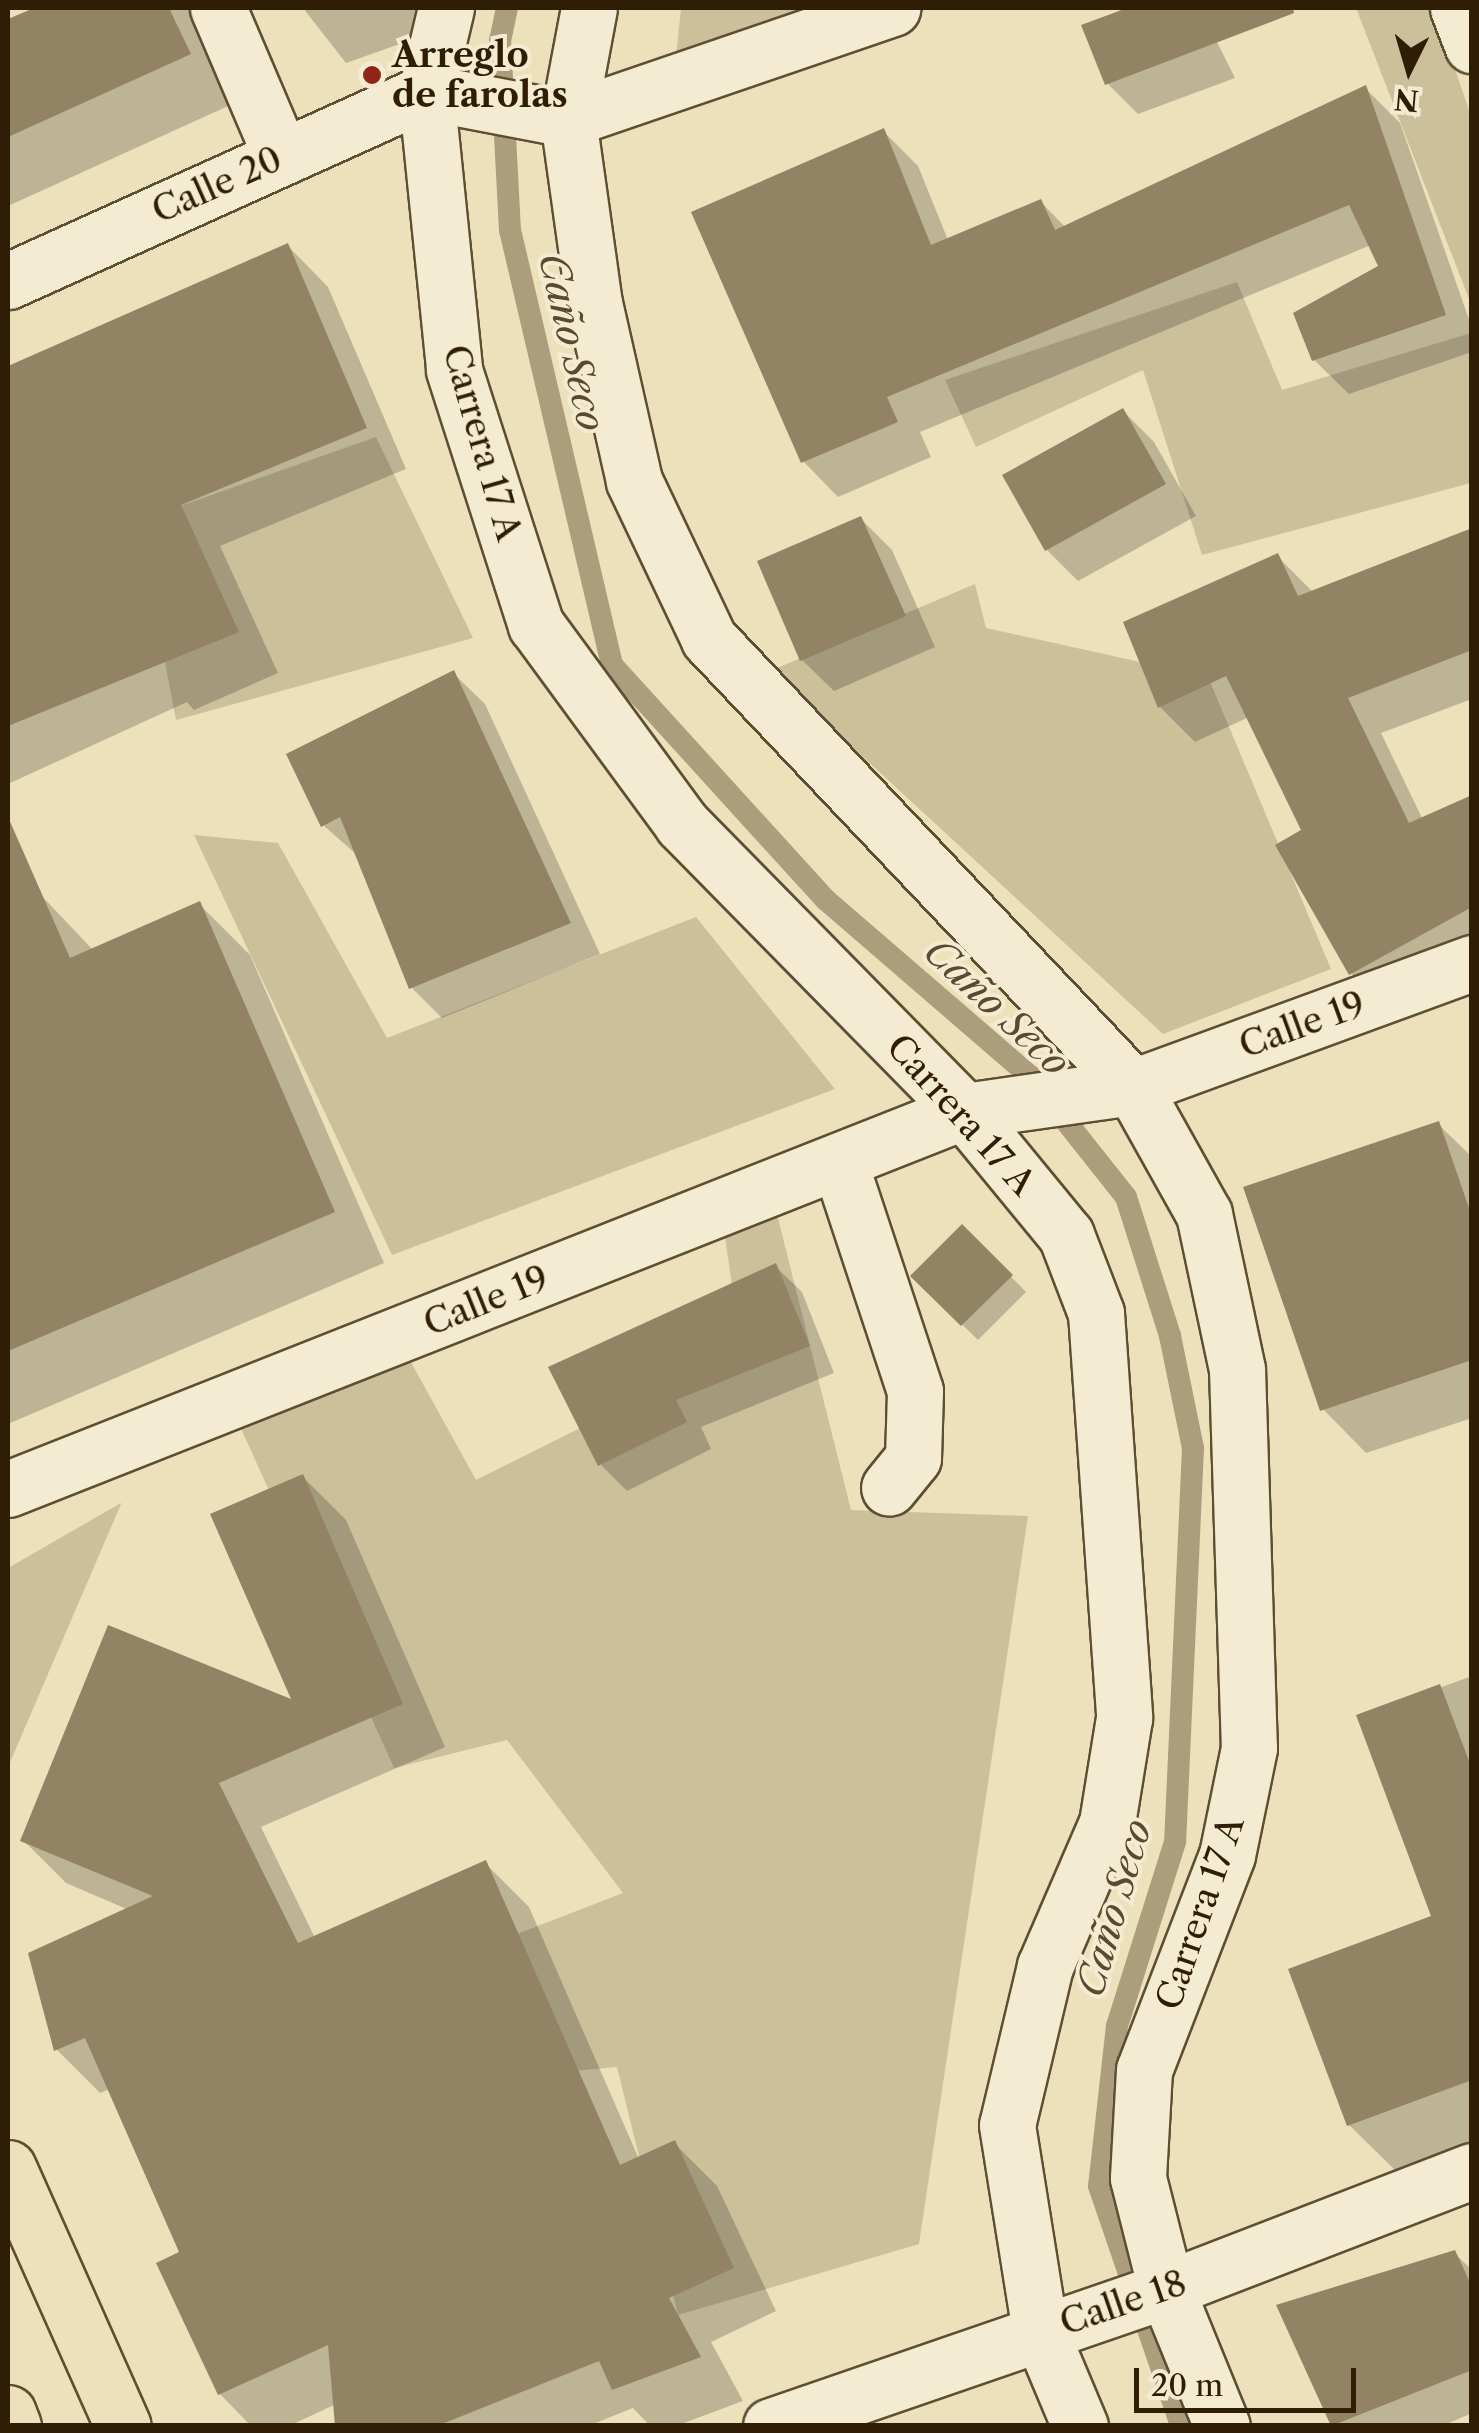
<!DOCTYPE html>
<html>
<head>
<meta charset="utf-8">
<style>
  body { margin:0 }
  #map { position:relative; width:1479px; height:2433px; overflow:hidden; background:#ece1ba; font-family:"Libre Caslon Text",serif }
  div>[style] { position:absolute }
  .green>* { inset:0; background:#ccc09b }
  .shadow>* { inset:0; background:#0003 }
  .stream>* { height:22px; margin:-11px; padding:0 11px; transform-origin:11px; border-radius:11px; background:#ac9e7c }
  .building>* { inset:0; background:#918363 }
  .roads { filter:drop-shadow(2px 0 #5e4e32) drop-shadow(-2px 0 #5e4e32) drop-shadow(0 2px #5e4e32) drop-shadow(0 -2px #5e4e32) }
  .minor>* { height:55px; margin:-27.5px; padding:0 27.5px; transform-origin:27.5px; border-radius:27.5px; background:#f3ecd2 }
  .major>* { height:55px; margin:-27.5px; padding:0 27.5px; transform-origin:27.5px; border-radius:27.5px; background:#ece1ba }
  .dots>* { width:28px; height:28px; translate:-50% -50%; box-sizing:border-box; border:5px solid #f3ecd2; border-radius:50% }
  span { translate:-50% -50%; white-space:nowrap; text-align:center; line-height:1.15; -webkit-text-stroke:8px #f3ecd2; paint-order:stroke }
  .poi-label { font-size:35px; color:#2f1d05; font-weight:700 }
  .left { translate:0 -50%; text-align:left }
  .street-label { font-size:35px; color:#2f1d05 }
  .water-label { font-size:38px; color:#5b4a2f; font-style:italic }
  .frame { position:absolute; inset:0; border:10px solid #2f1d05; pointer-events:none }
  .north { position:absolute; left:1359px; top:20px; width:100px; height:100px; -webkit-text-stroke:8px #f3ecd2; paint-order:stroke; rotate:185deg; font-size:28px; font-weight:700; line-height:40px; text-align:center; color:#2f1d05 }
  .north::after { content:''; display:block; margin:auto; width:35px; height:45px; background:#2f1d05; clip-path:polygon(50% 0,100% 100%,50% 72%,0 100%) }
  .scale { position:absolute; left:1134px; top:2368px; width:222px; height:45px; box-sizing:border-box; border:5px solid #2f1d05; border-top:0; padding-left:12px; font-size:30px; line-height:35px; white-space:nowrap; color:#2f1d05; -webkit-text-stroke:8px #f3ecd2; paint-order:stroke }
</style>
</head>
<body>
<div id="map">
  <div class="green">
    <i style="clip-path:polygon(681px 8px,811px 8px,676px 57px)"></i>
    <i style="clip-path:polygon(1356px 8px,1434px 8px,1471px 116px,1471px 304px)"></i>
    <i style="clip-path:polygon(1237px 282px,1282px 390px,1471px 333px,1471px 483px,1202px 555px,1143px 370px,976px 447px,945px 380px)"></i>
    <i style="clip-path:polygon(376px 437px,473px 638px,176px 720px,138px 521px)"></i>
    <i style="clip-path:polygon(975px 584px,986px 628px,1208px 677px,1331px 969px,1163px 1034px,770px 671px)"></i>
    <i style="clip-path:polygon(194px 835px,278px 843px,387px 1038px,696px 917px,835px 1089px,392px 1255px)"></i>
    <i style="clip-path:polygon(777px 1214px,851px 1510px,1028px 1516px,919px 2244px,678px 2315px,617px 2067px,539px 2074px,481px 1948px,623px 1893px,507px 1740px,394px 1768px,239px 1424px,401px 1344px,476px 1480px,741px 1348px,724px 1230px)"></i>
    <i style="clip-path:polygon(121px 1503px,121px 1504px,8px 1767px,8px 1568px)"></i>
  </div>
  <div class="shadow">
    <i style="clip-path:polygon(35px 8px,193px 8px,237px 102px,8px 206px,8px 22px)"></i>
    <i style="clip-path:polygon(303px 8px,457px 8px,462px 22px,346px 63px)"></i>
    <i style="clip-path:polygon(1134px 8px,1200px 8px,1235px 78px,1138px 114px,1107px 83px,1085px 26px)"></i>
    <i style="clip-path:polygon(1365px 88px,1400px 123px,1472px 328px,1472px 352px,1349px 394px,1314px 360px,1381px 267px,1371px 245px,920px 432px,931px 457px,838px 497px,804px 462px,694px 213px,883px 131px,918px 166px,948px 240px,1041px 202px,1066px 228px)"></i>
    <i style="clip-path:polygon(288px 246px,328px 287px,406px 469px,220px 546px,278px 673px,194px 710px,187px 702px,8px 784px,8px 371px)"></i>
    <i style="clip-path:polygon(1123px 411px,1154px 442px,1196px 516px,1078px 581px,1047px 550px)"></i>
    <i style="clip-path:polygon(861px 519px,892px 550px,935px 647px,834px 691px,802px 660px)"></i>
    <i style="clip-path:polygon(1472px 531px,1472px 699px,1381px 733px,1423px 820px,1472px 798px,1472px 954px,1386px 1009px,1351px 973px,1304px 831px,1249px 717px,1195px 742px,1160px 707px,1277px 556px,1314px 593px)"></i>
    <i style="clip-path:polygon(453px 673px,485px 704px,600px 954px,442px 1018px,411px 987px,357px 855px,323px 825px)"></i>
    <i style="clip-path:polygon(39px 893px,93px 950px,199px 904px,250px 955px,384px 1263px,8px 1424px,8px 906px)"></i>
    <i style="clip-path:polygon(1438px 1124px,1472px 1157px,1472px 1418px,1366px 1453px,1323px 1409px)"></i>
    <i style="clip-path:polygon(962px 1227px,1026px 1292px,978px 1340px,913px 1276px)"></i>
    <i style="clip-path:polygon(775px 1266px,802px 1292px,834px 1373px,701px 1427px,711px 1449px,627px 1491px,601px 1465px)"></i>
    <i style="clip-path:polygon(303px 1477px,346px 1520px,445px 1747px,261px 1827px,315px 1938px,485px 1863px,529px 1907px,639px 2159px,674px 2143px,717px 2186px,776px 2311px,711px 2342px,743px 2401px,676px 2426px,650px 2426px,633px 2408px,588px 2426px,337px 2426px,336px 2404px,289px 2426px,251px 2426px,220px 2394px,182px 2253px,110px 2089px,100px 2093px,57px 2050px,31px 1954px,129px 1910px,66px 1883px,23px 1840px,296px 1704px)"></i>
    <i style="clip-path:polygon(1472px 1676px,1472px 2143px,1395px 2170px,1349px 2125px,1434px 1917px,1359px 1717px)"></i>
    <i style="clip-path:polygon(1454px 2253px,1472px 2270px,1472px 2413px,1442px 2426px,1334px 2426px,1279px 2307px)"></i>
  </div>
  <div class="stream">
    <i style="left:507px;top:8px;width:33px;rotate:102deg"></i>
    <i style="left:500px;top:40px;width:190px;rotate:87deg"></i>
    <i style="left:510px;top:230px;width:447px;rotate:76.8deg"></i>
    <i style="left:612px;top:665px;width:318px;rotate:47.7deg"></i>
    <i style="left:826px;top:900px;width:269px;rotate:40.8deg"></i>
    <i style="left:1030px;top:1076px;width:154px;rotate:51.6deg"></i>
    <i style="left:1126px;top:1197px;width:146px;rotate:72.4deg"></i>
    <i style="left:1170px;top:1336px;width:114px;rotate:78.4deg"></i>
    <i style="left:1193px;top:1448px;width:394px;rotate:92.6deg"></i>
    <i style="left:1175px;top:1842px;width:193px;rotate:107.5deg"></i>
    <i style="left:1117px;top:2026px;width:161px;rotate:96.4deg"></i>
    <i style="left:1099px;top:2186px;width:254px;rotate:71.1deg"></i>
  </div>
  <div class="building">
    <i style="clip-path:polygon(34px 8px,169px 8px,191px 54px,8px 137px,8px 19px)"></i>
    <i style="clip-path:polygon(1127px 8px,1293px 8px,1294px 13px,1105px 85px,1081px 25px)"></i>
    <i style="clip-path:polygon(1366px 85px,1446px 315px,1312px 361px,1293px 313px,1378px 266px,1349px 205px,887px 397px,898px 422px,801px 463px,691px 212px,884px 128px,931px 245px,1041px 199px,1055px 230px)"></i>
    <i style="clip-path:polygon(288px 243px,367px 428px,181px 505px,239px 632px,8px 726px,8px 366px)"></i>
    <i style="clip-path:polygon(1123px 408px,1166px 484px,1045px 551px,1002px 475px)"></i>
    <i style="clip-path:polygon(861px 516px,906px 616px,800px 661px,757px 561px)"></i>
    <i style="clip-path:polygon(1472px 528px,1472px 650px,1348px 698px,1409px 823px,1472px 795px,1472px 907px,1349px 975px,1275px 845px,1301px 830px,1226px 676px,1158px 708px,1123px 622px,1278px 553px,1298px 596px)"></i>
    <i style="clip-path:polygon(454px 670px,571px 923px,409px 989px,340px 817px,321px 827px,286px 754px)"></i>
    <i style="clip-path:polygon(8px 817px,70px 958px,200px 901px,335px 1212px,8px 1351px)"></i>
    <i style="clip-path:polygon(1439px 1121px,1472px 1217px,1472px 1360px,1320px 1411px,1243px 1187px)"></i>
    <i style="clip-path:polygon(962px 1224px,1013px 1275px,961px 1326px,910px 1276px)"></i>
    <i style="clip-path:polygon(776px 1263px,810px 1346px,676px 1400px,687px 1422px,598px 1466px,548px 1367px)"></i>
    <i style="clip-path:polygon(303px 1474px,403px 1704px,219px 1783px,298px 1943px,486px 1860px,620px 2165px,675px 2140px,734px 2268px,669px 2298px,701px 2357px,612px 2390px,599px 2361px,437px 2426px,335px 2426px,328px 2345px,218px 2395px,156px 2263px,179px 2252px,85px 2038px,54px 2051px,28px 1953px,153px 1896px,20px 1841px,108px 1625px,291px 1699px,210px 1514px)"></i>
    <i style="clip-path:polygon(1440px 1684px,1472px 1769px,1472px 2080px,1347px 2126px,1288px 1969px,1431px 1916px,1356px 1715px)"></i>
    <i style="clip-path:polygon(1455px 2250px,1472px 2287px,1472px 2370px,1331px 2426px,1276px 2305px)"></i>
  </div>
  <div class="roads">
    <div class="minor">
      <i style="left:218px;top:8px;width:161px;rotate:66.9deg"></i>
      <i style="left:446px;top:8px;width:86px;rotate:103.4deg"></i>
      <i style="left:426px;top:92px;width:279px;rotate:84.2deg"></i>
      <i style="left:454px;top:370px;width:268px;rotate:72.2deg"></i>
      <i style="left:536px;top:625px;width:247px;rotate:53.7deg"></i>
      <i style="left:682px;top:824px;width:402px;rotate:45.5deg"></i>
      <i style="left:964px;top:1111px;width:161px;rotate:50.6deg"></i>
      <i style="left:1066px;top:1235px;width:84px;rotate:69deg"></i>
      <i style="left:1096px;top:1313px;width:406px;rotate:86deg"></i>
      <i style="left:1124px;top:1718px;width:106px;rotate:99.2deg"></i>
      <i style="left:1107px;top:1823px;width:156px;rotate:113.4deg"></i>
      <i style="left:1045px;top:1966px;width:163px;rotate:103.4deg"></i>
      <i style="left:1007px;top:2125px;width:209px;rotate:80.9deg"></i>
      <i style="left:1040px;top:2331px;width:103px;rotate:67.2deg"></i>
      <i style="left:589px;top:8px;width:113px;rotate:100.7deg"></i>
      <i style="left:568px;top:119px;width:186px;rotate:82deg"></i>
      <i style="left:594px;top:303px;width:182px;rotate:77.3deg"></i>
      <i style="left:634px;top:481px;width:175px;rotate:64.6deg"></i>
      <i style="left:709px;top:639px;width:617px;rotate:46.58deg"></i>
      <i style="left:1133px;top:1087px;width:145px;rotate:60.8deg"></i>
      <i style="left:1204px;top:1214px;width:158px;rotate:78deg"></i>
      <i style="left:1237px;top:1369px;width:379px;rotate:88.2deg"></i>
      <i style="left:1249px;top:1748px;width:109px;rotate:101.6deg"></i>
      <i style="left:1227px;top:1855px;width:230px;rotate:111.1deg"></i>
      <i style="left:1144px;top:2070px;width:108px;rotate:93.2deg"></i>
      <i style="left:1138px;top:2178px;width:114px;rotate:75.8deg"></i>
      <i style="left:1166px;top:2289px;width:148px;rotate:67.8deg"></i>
      <i style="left:1458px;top:8px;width:40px;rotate:69deg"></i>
      <i style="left:8px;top:281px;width:459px;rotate:-24.3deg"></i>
      <i style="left:426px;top:92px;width:145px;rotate:10.8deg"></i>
      <i style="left:568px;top:119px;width:343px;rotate:-18.9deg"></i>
      <i style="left:839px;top:1161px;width:242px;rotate:71.7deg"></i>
      <i style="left:915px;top:1391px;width:67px;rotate:91.7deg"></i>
      <i style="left:913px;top:1458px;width:38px;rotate:129deg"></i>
      <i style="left:8px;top:1489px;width:1028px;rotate:-21.57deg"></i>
      <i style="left:964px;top:1111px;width:171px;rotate:-8.1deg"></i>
      <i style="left:1133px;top:1087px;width:361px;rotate:-20.1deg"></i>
      <i style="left:771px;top:2426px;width:399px;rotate:-19deg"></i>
      <i style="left:1148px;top:2296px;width:347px;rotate:-21.1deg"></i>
    </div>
    <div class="major">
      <i style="left:8px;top:2168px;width:282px;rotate:66deg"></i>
      <i style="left:8px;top:2413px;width:14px;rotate:69deg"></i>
    </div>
  </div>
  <div class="dots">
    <i style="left:372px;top:75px;background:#8f2418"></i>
  </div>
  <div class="poi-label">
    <span class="left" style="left:392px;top:75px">Arreglo<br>de farolas</span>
  </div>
  <div class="street-label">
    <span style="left:217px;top:185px;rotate:-24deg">Calle 20</span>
    <span style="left:482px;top:443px;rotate:74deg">Carrera 17 A</span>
    <span style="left:1302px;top:1025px;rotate:-20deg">Calle 19</span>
    <span style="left:961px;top:1115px;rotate:48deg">Carrera 17 A</span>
    <span style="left:486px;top:1301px;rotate:-22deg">Calle 19</span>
    <span style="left:1200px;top:1913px;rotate:-71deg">Carrera 17 A</span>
    <span style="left:1123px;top:2303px;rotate:-19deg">Calle 18</span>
  </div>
  <div class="water-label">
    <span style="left:572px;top:342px;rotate:77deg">Caño Seco</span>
    <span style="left:997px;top:1007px;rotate:43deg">Caño Seco</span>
    <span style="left:1114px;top:1908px;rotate:-74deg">Caño Seco</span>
  </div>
  <div class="frame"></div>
  <div class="north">N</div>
  <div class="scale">20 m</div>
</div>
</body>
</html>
